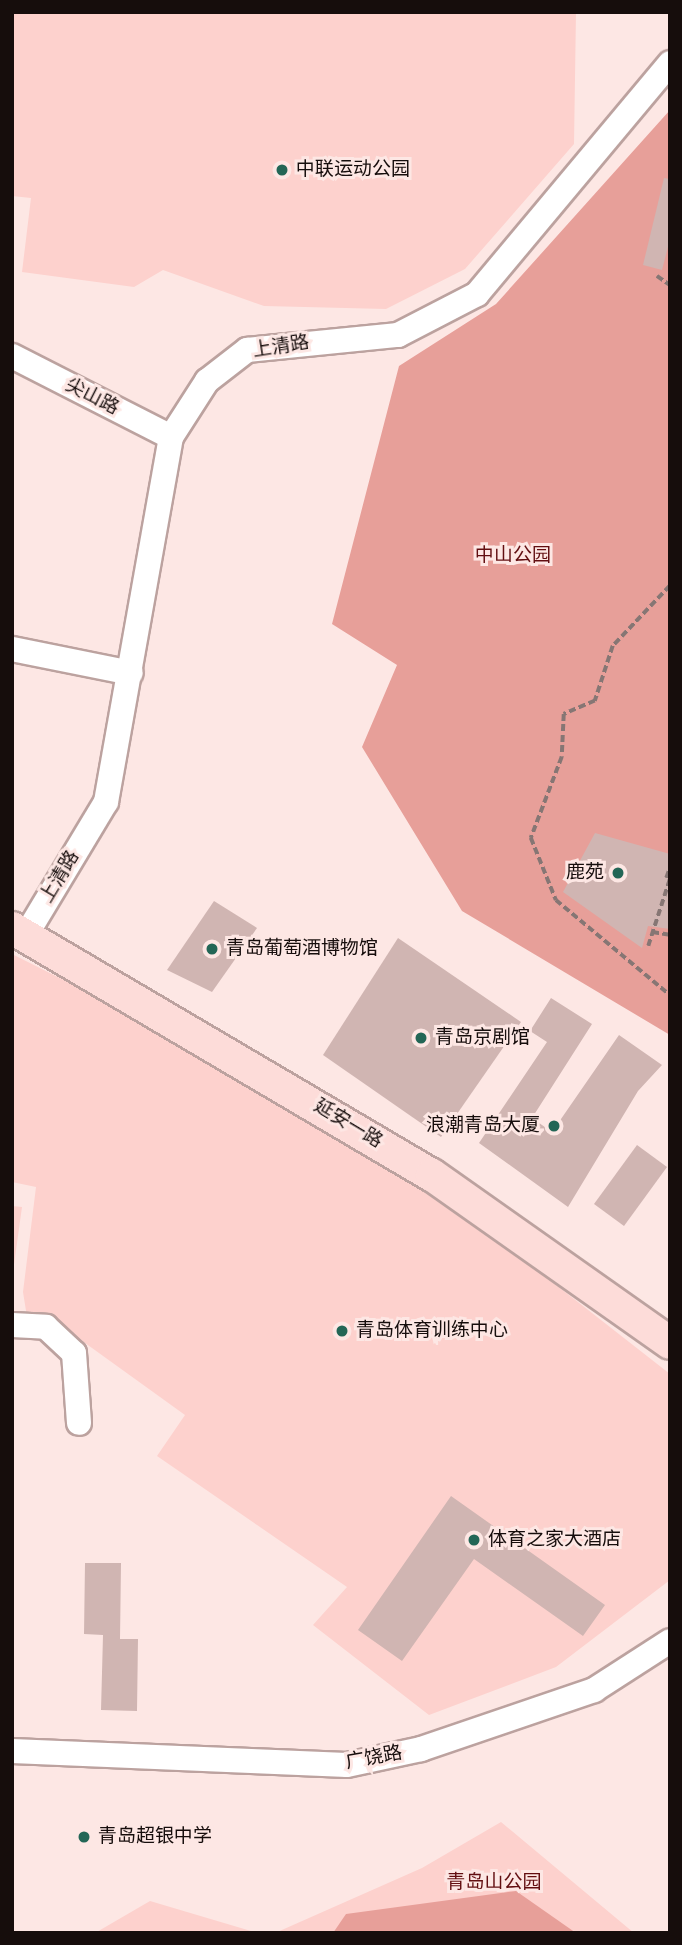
<!DOCTYPE html>
<html>
<head>
<meta charset="utf-8">
<style>
  body { margin:0 }
  #map { position:relative; width:682px; height:1945px; overflow:hidden; background:#fde7e4; font-family:"Source Sans 3","Noto Sans SC",sans-serif }
  div>[style] { position:absolute }
  .green>* { inset:0; background:#fdd1cd }
  .forest>* { inset:0; background:#e79f99 }
  .building>* { inset:0; background:#d0b5b2 }
  .path>* { height:3.5px; margin-top:-1.75px; transform-origin:0; background:repeating-linear-gradient(90deg,#867674 0 7px,transparent 0 10.5px) }
  .roads { filter:drop-shadow(2px 0 #bca29f) drop-shadow(-2px 0 #bca29f) drop-shadow(0 2px #bca29f) drop-shadow(0 -2px #bca29f) }
  .minor>* { height:24px; margin:-12px; padding:0 12px; transform-origin:12px; border-radius:12px; background:#fff }
  .major>* { height:32px; margin:-16px; padding:0 16px; transform-origin:16px; border-radius:16px; background:#fddcd9 }
  .dots>* { width:19px; height:19px; translate:-50% -50%; box-sizing:border-box; border:4px solid #fde7e4; border-radius:50% }
  span { translate:-50% -50%; white-space:nowrap; text-align:center; line-height:1.15; -webkit-text-stroke:6px #fde7e4; paint-order:stroke }
  .poi-label { font-size:19px; color:#160d0c }
  .left { translate:0 -50%; text-align:left }
  .right { translate:-100% -50%; text-align:right }
  .street-label { font-size:19px; color:#160d0c }
  .park-label { font-size:19px; color:#620e11 }
  .frame { position:absolute; inset:0; border:14px solid #160d0c; pointer-events:none }
</style>
</head>
<body>
<div id="map">
  <div class="green">
    <i style="clip-path:polygon(12px 12px,576px 12px,574px 144px,465px 269px,386px 309px,264px 306px,163px 270px,134px 287px,22px 272px,31px 198px,12px 196px)"></i>
    <i style="clip-path:polygon(12px 954px,205px 1051px,427px 1184px,670px 1374px,670px 1580px,556px 1667px,429px 1715px,313px 1625px,347px 1587px,157px 1456px,185px 1415px,49px 1317px,27px 1317px,23px 1292px,36px 1187px,12px 1182px)"></i>
    <i style="clip-path:polygon(12px 1206px,22px 1207px,12px 1279px)"></i>
    <i style="clip-path:polygon(501px 1822px,634px 1933px,275px 1933px,422px 1868px)"></i>
    <i style="clip-path:polygon(150px 1901px,258px 1933px,95px 1933px)"></i>
  </div>
  <div class="forest">
    <i style="clip-path:polygon(670px 110px,670px 1035px,462px 911px,362px 747px,397px 665px,332px 624px,399px 366px,496px 304px)"></i>
    <i style="clip-path:polygon(516px 1891px,576px 1933px,333px 1933px,346px 1914px)"></i>
  </div>
  <div class="building">
    <i style="clip-path:polygon(664px 178px,670px 179px,670px 239px,662px 270px,643px 265px)"></i>
    <i style="clip-path:polygon(595px 833px,670px 854px,670px 929px,648px 926px,642px 948px,563px 892px)"></i>
    <i style="clip-path:polygon(214px 901px,257px 928px,212px 992px,167px 970px)"></i>
    <i style="clip-path:polygon(398px 938px,521px 1022px,441px 1137px,323px 1055px)"></i>
    <i style="clip-path:polygon(551px 998px,592px 1024px,532px 1118px,552px 1132px,619px 1035px,662px 1065px,638px 1091px,568px 1207px,479px 1143px,547px 1042px,530px 1031px)"></i>
    <i style="clip-path:polygon(637px 1145px,667px 1167px,624px 1226px,594px 1204px)"></i>
    <i style="clip-path:polygon(451px 1496px,605px 1605px,583px 1636px,474px 1559px,402px 1661px,358px 1630px)"></i>
    <i style="clip-path:polygon(85px 1563px,121px 1563px,120px 1639px,138px 1639px,137px 1711px,101px 1710px,103px 1635px,84px 1634px)"></i>
  </div>
  <div class="path">
    <i style="left:657px;top:276px;width:16px;rotate:35deg"></i>
    <i style="left:670px;top:586px;width:83px;rotate:133.5deg"></i>
    <i style="left:613px;top:646px;width:58px;rotate:108.1deg"></i>
    <i style="left:595px;top:701px;width:34px;rotate:157deg"></i>
    <i style="left:564px;top:714px;width:43px;rotate:92.7deg"></i>
    <i style="left:562px;top:757px;width:87px;rotate:110.9deg"></i>
    <i style="left:531px;top:838px;width:67px;rotate:68deg"></i>
    <i style="left:556px;top:900px;width:148px;rotate:39.8deg"></i>
    <i style="left:666px;top:878px;width:12px;rotate:-70deg"></i>
    <i style="left:652px;top:932px;width:18px;rotate:9deg"></i>
    <i style="left:648px;top:946px;width:71px;rotate:-72.1deg"></i>
  </div>
  <div class="roads">
    <div class="minor">
      <i style="left:12px;top:356px;width:178px;rotate:27deg"></i>
      <i style="left:12px;top:649px;width:121px;rotate:11.4deg"></i>
      <i style="left:26px;top:935px;width:155px;rotate:-59deg"></i>
      <i style="left:106px;top:802px;width:371px;rotate:-79.9deg"></i>
      <i style="left:171px;top:437px;width:67px;rotate:-57.3deg"></i>
      <i style="left:207px;top:381px;width:51px;rotate:-37.8deg"></i>
      <i style="left:247px;top:350px;width:152px;rotate:-5.7deg"></i>
      <i style="left:398px;top:335px;width:89px;rotate:-27.4deg"></i>
      <i style="left:477px;top:294px;width:301px;rotate:-50.1deg"></i>
      <i style="left:12px;top:1325px;width:34px;rotate:3deg"></i>
      <i style="left:46px;top:1327px;width:38px;rotate:43deg"></i>
      <i style="left:74px;top:1353px;width:70px;rotate:85.9deg"></i>
      <i style="left:12px;top:1751px;width:335px;rotate:2.4deg"></i>
      <i style="left:347px;top:1765px;width:76px;rotate:-12.2deg"></i>
      <i style="left:421px;top:1749px;width:183px;rotate:-18.8deg"></i>
      <i style="left:594px;top:1690px;width:90px;rotate:-32.8deg"></i>
    </div>
    <div class="major">
      <i style="left:12px;top:928px;width:487px;rotate:30.5deg"></i>
      <i style="left:432px;top:1175px;width:291px;rotate:35.2deg"></i>
    </div>
  </div>
  <div class="dots">
    <i style="left:282px;top:170px;background:#236656"></i>
    <i style="left:618px;top:873px;background:#236656"></i>
    <i style="left:212px;top:949px;background:#236656"></i>
    <i style="left:421px;top:1038px;background:#236656"></i>
    <i style="left:554px;top:1126px;background:#236656"></i>
    <i style="left:342px;top:1331px;background:#236656"></i>
    <i style="left:474px;top:1540px;background:#236656"></i>
    <i style="left:84px;top:1837px;background:#236656"></i>
  </div>
  <div class="poi-label">
    <span class="left" style="left:296px;top:170px">中联运动公园</span>
    <span class="right" style="left:604px;top:873px">鹿苑</span>
    <span class="left" style="left:226px;top:949px">青岛葡萄酒博物馆</span>
    <span class="left" style="left:435px;top:1038px">青岛京剧馆</span>
    <span class="right" style="left:540px;top:1126px">浪潮青岛大厦</span>
    <span class="left" style="left:356px;top:1331px">青岛体育训练中心</span>
    <span class="left" style="left:488px;top:1540px">体育之家大酒店</span>
    <span class="left" style="left:98px;top:1837px">青岛超银中学</span>
  </div>
  <div class="street-label">
    <span style="left:281px;top:347px;rotate:-9deg">上清路</span>
    <span style="left:92px;top:397px;rotate:27deg">尖山路</span>
    <span style="left:60px;top:877px;rotate:-59deg">上清路</span>
    <span style="left:348px;top:1124px;rotate:31deg">延安一路</span>
    <span style="left:374px;top:1758px;rotate:-10deg">广饶路</span>
  </div>
  <div class="park-label">
    <span style="left:513px;top:556px">中山公园</span>
    <span style="left:494px;top:1883px">青岛山公园</span>
  </div>
  <div class="frame"></div>
</div>
</body>
</html>
